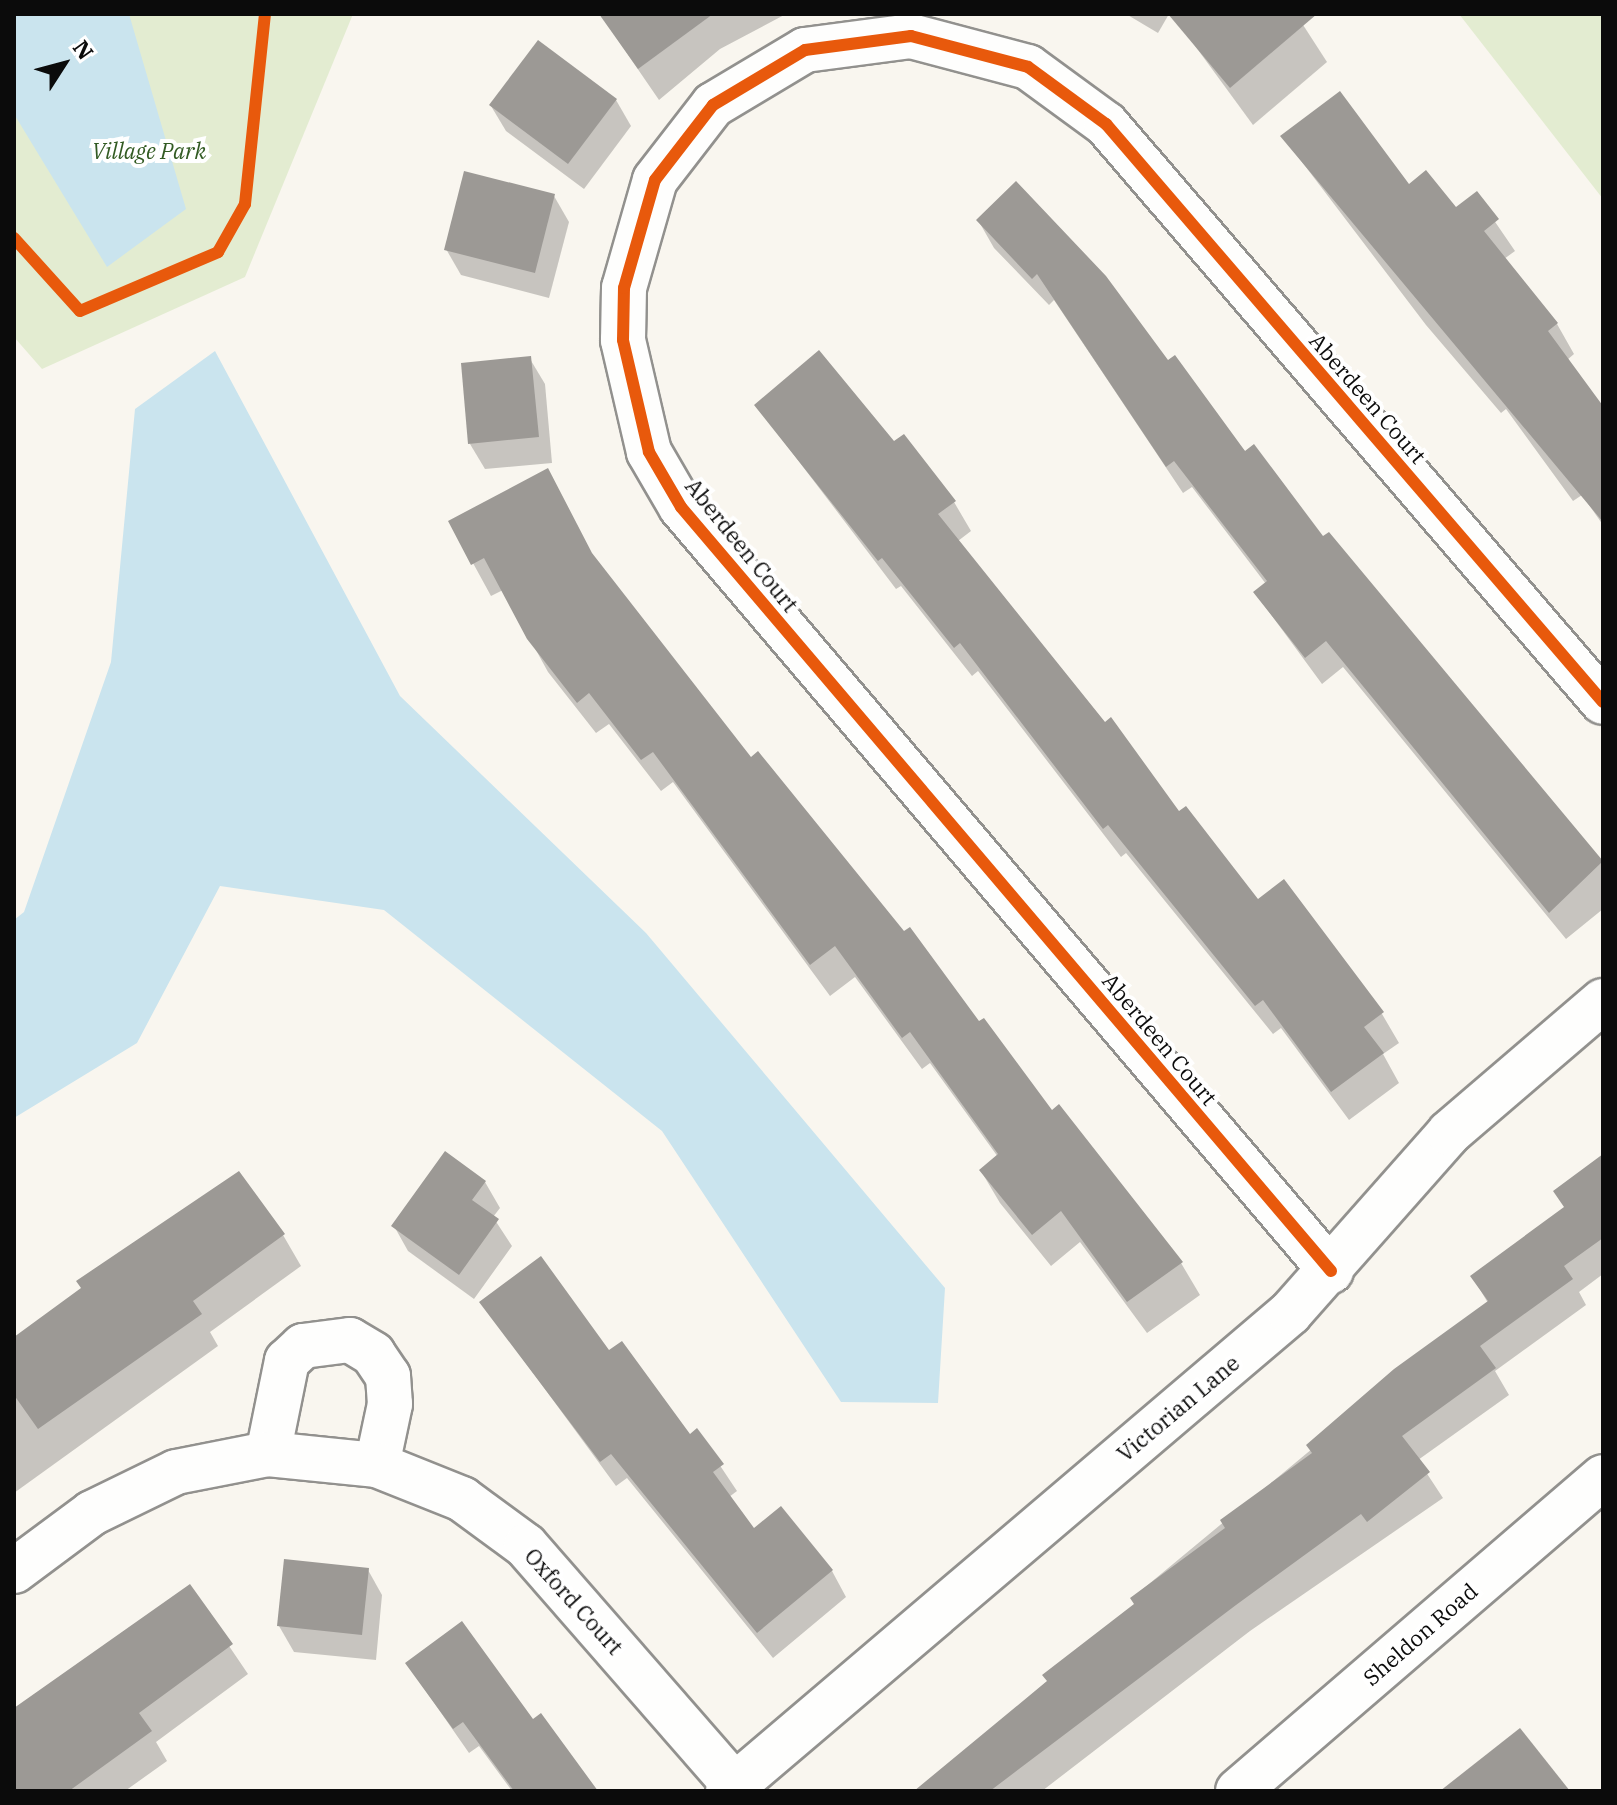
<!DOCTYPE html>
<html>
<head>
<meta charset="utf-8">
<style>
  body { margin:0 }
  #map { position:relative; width:1617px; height:1805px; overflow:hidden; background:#f9f6ef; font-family:"IBM Plex Serif",serif }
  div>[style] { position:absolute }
  .green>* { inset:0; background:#e3ecd1 }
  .water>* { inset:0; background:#cae4ee }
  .shadow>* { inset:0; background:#0003 }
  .building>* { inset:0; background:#9c9995 }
  .roads { filter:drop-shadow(2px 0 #92918e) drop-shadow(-2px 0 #92918e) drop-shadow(0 2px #92918e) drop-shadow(0 -2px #92918e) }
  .minor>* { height:44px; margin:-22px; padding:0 22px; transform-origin:22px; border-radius:22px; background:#fefefd }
  .cycleway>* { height:12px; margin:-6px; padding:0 6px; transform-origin:6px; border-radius:6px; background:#e8590c }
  span { translate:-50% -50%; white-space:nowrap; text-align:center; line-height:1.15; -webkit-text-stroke:8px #fff; paint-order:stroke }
  .park-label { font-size:22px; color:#325b23; font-style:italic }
  .street-label { font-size:22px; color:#0b0b0b }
  .frame { position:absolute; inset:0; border:16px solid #0b0b0b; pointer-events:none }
  .north { position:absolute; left:24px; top:24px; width:80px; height:80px; -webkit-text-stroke:6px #fff; paint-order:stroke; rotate:54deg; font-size:22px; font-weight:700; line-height:32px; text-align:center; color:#0b0b0b }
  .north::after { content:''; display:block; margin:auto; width:28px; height:36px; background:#0b0b0b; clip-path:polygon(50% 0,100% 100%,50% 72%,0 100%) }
</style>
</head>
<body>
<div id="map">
  <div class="green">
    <i style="clip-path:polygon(14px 14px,353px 14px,245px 277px,42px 369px,14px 337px)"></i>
    <i style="clip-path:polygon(1459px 14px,1603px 14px,1603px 199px)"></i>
  </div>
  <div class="water">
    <i style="clip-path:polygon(14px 14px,129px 14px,186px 209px,107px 267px,14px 114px)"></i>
    <i style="clip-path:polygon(215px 351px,400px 696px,646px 933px,945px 1288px,938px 1403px,841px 1402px,662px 1131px,384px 910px,220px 886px,137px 1043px,14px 1118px,14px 920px,24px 912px,111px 662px,135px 409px)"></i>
  </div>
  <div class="shadow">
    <i style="clip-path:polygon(600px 14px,786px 14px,720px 49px,659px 100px)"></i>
    <i style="clip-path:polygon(1126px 14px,1169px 14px,1158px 33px)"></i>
    <i style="clip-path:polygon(1191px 14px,1296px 14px,1327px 62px,1253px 125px,1179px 24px)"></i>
    <i style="clip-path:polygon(616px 100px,631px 126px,584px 189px,506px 131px,491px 106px)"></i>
    <i style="clip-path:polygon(1283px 137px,1456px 209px,1476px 194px,1515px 251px,1504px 259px,1557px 324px,1574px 354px,1567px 360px,1603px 409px,1603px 525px,1582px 495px,1573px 501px,1506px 409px,1501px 413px,1426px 325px)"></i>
    <i style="clip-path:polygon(554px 196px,569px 222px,549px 298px,461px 275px,446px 249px)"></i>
    <i style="clip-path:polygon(978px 220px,1167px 363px,1323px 539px,1328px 534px,1603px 865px,1603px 909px,1566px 939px,1343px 667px,1322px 684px,1255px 593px,1266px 584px,1192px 487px,1183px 493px,1054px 300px,1049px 305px,994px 248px)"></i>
    <i style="clip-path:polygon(530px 359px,545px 384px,552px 463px,485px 469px,470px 444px)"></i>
    <i style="clip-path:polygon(756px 405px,894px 444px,954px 502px,971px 531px,958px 541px,1179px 814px,1257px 902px,1382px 1014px,1399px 1043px,1383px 1054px,1399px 1083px,1349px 1120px,1281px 1028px,1273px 1034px,1126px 853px,1121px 857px,978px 671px,972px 676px,901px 586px,896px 589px)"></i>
    <i style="clip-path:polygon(450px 521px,597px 562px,751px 759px,1181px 1263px,1200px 1295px,1147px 1333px,1080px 1242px,1051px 1266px,1000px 1203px,981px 1171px,998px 1157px,930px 1063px,922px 1069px,855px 977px,830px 996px,673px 782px,661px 791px,609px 724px,596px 733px,548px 672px,503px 590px,491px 596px)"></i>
    <i style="clip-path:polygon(1603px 1157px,1603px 1274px,1579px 1292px,1586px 1305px,1495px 1371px,1509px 1395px,1418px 1460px,1443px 1498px,1250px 1631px,1042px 1791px,920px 1791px,1136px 1605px,1132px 1598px,1488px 1303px,1472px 1276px,1565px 1209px)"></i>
    <i style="clip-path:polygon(485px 1182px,500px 1208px,493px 1217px,512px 1246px,474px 1299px,408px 1251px,394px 1226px)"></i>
    <i style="clip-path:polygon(283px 1235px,301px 1266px,210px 1332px,218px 1346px,14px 1493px,14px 1339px)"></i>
    <i style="clip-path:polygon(481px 1302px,609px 1353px,689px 1437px,697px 1431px,737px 1491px,729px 1497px,753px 1531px,832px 1571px,846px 1597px,773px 1658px,627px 1478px,616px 1486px)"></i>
    <i style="clip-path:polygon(368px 1570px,382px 1595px,376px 1660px,294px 1652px,279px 1626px)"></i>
    <i style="clip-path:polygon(189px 1587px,248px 1674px,156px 1742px,167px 1761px,125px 1791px,14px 1791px,14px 1717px)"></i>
    <i style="clip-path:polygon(407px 1664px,532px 1721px,594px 1791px,512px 1791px,479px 1746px,469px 1753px)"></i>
  </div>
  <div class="building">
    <i style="clip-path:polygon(599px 14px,713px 14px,638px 69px)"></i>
    <i style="clip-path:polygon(1168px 14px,1317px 14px,1230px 88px)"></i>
    <i style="clip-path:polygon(538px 40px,617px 99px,568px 164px,489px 105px)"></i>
    <i style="clip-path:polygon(1340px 91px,1409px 184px,1426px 170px,1456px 207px,1477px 191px,1499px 219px,1484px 231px,1558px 323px,1548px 331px,1603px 406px,1603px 522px,1280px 136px)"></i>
    <i style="clip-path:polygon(464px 171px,555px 194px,535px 273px,444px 250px)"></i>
    <i style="clip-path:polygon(1016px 181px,1106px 276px,1168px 360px,1175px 355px,1245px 451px,1254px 444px,1323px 536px,1329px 532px,1603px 861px,1549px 913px,1326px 641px,1305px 658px,1253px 592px,1267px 581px,1174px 461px,1166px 467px,1037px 274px,1032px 279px,976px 220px)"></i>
    <i style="clip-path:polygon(819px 350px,894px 441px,904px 434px,956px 501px,938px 514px,1105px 722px,1111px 717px,1179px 811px,1186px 806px,1258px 899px,1284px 879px,1384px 1012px,1364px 1027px,1384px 1053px,1331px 1092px,1263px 1000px,1255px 1006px,1108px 825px,1103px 829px,960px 643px,954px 648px,882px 558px,878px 561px,754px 405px)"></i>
    <i style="clip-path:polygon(531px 356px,539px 437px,468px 444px,461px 363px)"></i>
    <i style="clip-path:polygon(548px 468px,592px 553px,751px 757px,758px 751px,904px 931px,910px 927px,979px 1021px,984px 1018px,1052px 1110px,1059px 1104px,1183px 1262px,1127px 1302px,1061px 1211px,1032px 1235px,979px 1170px,998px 1154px,910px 1032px,902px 1038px,835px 946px,810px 965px,653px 752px,641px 760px,589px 693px,577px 703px,527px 639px,484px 558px,471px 565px,448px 521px)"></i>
    <i style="clip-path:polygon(445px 1151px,486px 1181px,472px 1200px,499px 1219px,459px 1275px,391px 1226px)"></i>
    <i style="clip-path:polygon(1603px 1154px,1603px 1238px,1564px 1266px,1573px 1279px,1480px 1346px,1496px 1368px,1402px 1436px,1430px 1472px,1367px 1522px,1361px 1514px,1236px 1605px,990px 1791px,914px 1791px,1047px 1681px,1042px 1675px,1134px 1604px,1130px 1598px,1225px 1528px,1220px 1520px,1312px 1453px,1306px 1445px,1394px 1369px,1488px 1301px,1470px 1276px,1564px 1207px,1553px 1191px)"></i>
    <i style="clip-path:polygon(239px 1171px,285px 1234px,193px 1301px,202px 1314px,38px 1429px,14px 1395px,14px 1337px,81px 1288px,76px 1281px)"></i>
    <i style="clip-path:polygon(541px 1256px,609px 1350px,622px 1341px,690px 1434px,697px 1428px,724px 1464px,713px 1472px,754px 1528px,781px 1506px,833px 1570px,757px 1633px,611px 1454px,600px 1462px,479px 1302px)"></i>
    <i style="clip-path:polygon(284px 1559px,369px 1568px,362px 1635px,277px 1626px)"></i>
    <i style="clip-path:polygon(190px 1584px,233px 1644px,139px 1713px,152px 1731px,69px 1791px,14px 1791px,14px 1708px)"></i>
    <i style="clip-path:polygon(462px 1621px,533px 1719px,541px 1713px,598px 1791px,514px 1791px,463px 1722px,453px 1729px,405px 1663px)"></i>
    <i style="clip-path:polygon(1520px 1728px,1570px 1791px,1440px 1791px)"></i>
  </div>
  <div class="roads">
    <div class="minor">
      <i style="left:1331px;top:1271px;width:1003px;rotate:-130.39deg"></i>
      <i style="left:681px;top:507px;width:64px;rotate:-120.2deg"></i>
      <i style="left:649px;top:452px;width:115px;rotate:-103.1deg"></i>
      <i style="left:623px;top:340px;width:52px;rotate:-88.9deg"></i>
      <i style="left:624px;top:288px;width:112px;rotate:-74deg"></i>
      <i style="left:655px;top:180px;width:95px;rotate:-52.3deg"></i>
      <i style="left:713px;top:105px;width:107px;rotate:-30.9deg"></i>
      <i style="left:805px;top:50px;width:107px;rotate:-7.5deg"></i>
      <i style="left:911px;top:36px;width:121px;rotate:14.8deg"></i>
      <i style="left:1028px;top:67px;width:97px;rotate:36.2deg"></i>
      <i style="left:1106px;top:124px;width:762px;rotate:49.31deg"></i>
      <i style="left:268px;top:1454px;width:95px;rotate:-78.5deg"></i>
      <i style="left:287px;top:1361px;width:22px;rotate:-43deg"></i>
      <i style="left:303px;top:1346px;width:47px;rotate:-7.3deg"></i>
      <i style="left:350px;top:1340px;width:27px;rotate:31deg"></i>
      <i style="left:373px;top:1354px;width:27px;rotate:56deg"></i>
      <i style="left:388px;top:1376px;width:28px;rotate:86deg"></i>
      <i style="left:390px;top:1404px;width:62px;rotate:102deg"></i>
      <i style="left:14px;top:1571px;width:97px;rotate:-36.6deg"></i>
      <i style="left:92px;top:1513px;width:93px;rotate:-26deg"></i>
      <i style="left:176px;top:1472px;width:94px;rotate:-11.1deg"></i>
      <i style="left:268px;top:1454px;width:110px;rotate:5.8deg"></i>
      <i style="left:377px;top:1465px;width:92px;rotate:21.8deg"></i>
      <i style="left:462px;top:1499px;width:79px;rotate:36.3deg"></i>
      <i style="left:526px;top:1546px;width:318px;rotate:48.9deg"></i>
      <i style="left:728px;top:1791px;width:738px;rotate:-40.38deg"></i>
      <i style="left:1290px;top:1313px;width:240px;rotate:-48.5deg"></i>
      <i style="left:1449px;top:1133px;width:203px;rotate:-40.6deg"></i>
      <i style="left:1238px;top:1791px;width:481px;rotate:-40.7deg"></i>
    </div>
  </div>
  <div class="cycleway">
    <i style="left:14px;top:238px;width:98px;rotate:47.9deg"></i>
    <i style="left:80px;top:311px;width:150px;rotate:-23.1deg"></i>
    <i style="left:218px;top:252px;width:55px;rotate:-60.6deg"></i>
    <i style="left:245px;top:204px;width:191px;rotate:-84deg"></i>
    <i style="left:1331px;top:1271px;width:1003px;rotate:-130.39deg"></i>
    <i style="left:681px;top:507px;width:64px;rotate:-120.2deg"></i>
    <i style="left:649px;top:452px;width:115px;rotate:-103.1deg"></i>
    <i style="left:623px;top:340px;width:52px;rotate:-88.9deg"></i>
    <i style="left:624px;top:288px;width:112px;rotate:-74deg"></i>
    <i style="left:655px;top:180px;width:95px;rotate:-52.3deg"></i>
    <i style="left:713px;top:105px;width:107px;rotate:-30.9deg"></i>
    <i style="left:805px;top:50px;width:107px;rotate:-7.5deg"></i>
    <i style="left:911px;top:36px;width:121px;rotate:14.8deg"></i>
    <i style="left:1028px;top:67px;width:97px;rotate:36.2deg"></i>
    <i style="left:1106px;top:124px;width:762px;rotate:49.31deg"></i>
  </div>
  <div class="park-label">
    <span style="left:149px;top:151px">Village Park</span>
  </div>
  <div class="street-label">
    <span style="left:1368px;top:398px;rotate:49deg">Aberdeen Court</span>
    <span style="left:742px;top:545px;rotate:51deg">Aberdeen Court</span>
    <span style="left:1160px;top:1039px;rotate:50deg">Aberdeen Court</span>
    <span style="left:1178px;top:1408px;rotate:-40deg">Victorian Lane</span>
    <span style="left:574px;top:1601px;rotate:48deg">Oxford Court</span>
    <span style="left:1420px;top:1634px;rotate:-41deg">Sheldon Road</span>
  </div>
  <div class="frame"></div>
  <div class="north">N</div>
</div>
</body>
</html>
